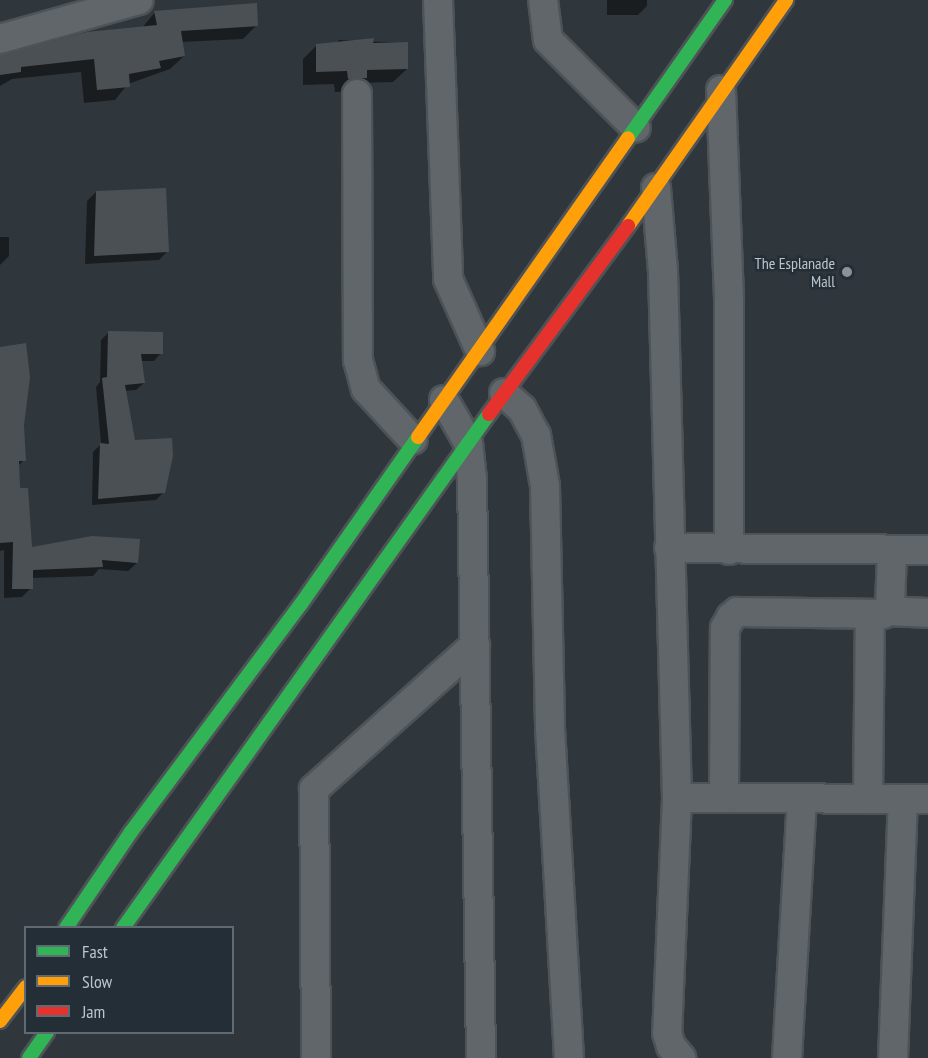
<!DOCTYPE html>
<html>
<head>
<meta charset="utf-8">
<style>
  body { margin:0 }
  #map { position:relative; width:928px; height:1058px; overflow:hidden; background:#30373c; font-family:"PT Sans Narrow",sans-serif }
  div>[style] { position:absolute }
  .shadow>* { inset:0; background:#0007 }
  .building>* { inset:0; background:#4b5055 }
  .roads { filter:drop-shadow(2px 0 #4e5357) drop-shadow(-2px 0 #4e5357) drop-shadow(0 2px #4e5357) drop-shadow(0 -2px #4e5357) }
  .street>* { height:28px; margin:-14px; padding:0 14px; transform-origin:14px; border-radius:14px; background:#60666a }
  .fast>* { height:14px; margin:-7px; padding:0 7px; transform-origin:7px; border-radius:7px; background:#30b455 }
  .slow>* { height:14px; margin:-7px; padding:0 7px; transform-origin:7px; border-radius:7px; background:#ff9f0a }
  .jam>* { height:14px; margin:-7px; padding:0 7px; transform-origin:7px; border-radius:7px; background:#e5322d }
  .dots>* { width:16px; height:16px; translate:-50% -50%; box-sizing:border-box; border:3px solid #232e37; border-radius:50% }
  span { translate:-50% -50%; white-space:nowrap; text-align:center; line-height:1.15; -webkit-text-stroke:5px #232e37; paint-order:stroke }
  .poi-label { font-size:16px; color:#bcc4cb }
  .right { translate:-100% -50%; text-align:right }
  .legend { position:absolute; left:24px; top:926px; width:210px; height:108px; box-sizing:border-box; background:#232e37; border:2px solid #606a72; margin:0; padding:8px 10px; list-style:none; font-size:18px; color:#bcc4cb }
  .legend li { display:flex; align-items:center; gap:12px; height:30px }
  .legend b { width:30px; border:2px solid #606a72 }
</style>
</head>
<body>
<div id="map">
  <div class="shadow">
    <i style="clip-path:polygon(607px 0,647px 0,647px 6px,638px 15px,607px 15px)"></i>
    <i style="clip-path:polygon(155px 12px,256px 26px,243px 39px,181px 42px,184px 56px,170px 69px,128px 84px,115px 100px,84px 103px,81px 72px,12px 79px,0 86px,0 56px,142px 28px)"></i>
    <i style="clip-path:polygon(339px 40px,406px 43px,407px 69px,393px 82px,360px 83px,352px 91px,335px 92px,334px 84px,303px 85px,303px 59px,316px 46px,335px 45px)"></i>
    <i style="clip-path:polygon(96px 192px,168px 251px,159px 260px,85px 264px,87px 201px)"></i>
    <i style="clip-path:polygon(0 237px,9px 237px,9px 256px,0 265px)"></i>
    <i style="clip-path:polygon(108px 333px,161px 353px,154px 361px,141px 361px,144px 383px,136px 390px,124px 391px,134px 441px,164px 492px,156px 500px,92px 505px,93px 452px,101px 444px,96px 387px,100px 382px,101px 340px)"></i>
    <i style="clip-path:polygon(0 348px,22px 425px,24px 460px,18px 466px,19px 490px,30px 549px,137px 563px,128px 571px,99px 569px,93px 576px,31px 578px,31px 588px,22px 597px,4px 598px,4px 550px,0 551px)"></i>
  </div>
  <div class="building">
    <i style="clip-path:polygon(257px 3px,258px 26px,181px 31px,185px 56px,159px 61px,161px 68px,129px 74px,130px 87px,97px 90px,94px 59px,21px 67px,21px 72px,0 75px,0 55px,87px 32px,157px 25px,154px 11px)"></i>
    <i style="clip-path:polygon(374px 38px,373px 43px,408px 42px,408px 69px,367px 70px,367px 78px,348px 79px,347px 71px,316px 72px,316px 44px)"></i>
    <i style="clip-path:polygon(166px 188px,169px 252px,94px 256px,96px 191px)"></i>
    <i style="clip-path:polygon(108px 331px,163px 332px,163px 354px,141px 354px,145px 383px,125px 385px,135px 440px,172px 438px,173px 456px,165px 493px,98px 499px,100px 443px,109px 444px,102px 378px,107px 377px)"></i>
    <i style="clip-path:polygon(26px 343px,30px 377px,24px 425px,26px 461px,19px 461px,20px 488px,28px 488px,32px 547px,92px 536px,140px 539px,138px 563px,102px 560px,103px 567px,33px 570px,33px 589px,12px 589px,13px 542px,0 543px,0 347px)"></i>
  </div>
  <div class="roads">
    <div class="street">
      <i style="left:438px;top:0;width:279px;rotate:87.9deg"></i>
      <i style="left:448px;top:279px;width:79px;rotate:66deg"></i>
      <i style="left:543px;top:0;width:40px;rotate:82.9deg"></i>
      <i style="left:548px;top:40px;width:124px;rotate:45deg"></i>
      <i style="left:0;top:39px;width:144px;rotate:-15.7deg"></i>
      <i style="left:721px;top:90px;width:210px;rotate:87.8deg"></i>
      <i style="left:729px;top:300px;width:250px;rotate:90deg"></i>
      <i style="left:357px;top:94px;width:266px;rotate:89.8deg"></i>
      <i style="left:358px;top:360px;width:30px;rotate:75deg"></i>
      <i style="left:366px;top:389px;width:69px;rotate:47.3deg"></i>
      <i style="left:656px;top:188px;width:83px;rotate:85.2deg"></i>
      <i style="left:663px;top:271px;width:527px;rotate:88.48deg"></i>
      <i style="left:677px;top:798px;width:235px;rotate:92.4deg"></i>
      <i style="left:667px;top:1033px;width:14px;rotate:73deg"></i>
      <i style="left:671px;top:1046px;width:16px;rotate:50deg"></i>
      <i style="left:504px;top:393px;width:24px;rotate:42deg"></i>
      <i style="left:522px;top:409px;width:30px;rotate:62deg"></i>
      <i style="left:536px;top:435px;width:52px;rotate:80deg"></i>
      <i style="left:545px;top:486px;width:242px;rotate:88.8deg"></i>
      <i style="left:550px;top:728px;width:331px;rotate:86.7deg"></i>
      <i style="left:444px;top:400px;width:48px;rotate:60.3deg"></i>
      <i style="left:468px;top:442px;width:36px;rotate:84deg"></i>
      <i style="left:472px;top:478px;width:580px;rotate:89.11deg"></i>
      <i style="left:669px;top:548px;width:259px;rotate:0.4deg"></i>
      <i style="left:886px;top:611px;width:42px;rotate:2.7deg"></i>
      <i style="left:677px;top:798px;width:251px;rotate:0.2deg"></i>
      <i style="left:724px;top:798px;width:170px;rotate:-89.7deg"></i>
      <i style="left:725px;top:628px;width:13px;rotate:-61deg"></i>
      <i style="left:731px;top:617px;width:8px;rotate:-40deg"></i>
      <i style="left:737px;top:612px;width:146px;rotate:0.8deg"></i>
      <i style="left:883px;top:614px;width:9px;rotate:-41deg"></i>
      <i style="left:890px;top:608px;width:58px;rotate:-88deg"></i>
      <i style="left:868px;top:799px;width:184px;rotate:-89.4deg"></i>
      <i style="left:316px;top:1058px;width:269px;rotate:-90.4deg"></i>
      <i style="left:314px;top:789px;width:216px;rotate:-41.8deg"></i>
      <i style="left:787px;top:1058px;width:260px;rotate:-86.7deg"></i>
      <i style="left:893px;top:1058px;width:259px;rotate:-87.8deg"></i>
    </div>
    <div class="fast">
      <i style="left:628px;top:138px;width:169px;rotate:-54.9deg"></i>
      <i style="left:66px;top:928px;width:116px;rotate:-55.9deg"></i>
      <i style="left:131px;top:832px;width:284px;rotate:-53.3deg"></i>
      <i style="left:301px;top:604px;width:204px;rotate:-55deg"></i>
      <i style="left:123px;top:928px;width:631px;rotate:-54.55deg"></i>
      <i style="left:29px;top:1058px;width:32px;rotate:-55deg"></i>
    </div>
    <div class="slow">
      <i style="left:628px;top:226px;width:276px;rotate:-55deg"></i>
      <i style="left:418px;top:437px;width:365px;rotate:-54.9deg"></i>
      <i style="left:0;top:1021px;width:43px;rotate:-52.6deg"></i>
    </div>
    <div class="jam">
      <i style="left:489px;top:414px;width:234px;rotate:-53.5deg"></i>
    </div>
  </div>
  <div class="dots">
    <i style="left:847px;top:272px;background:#8b9399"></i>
  </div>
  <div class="poi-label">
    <span class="right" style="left:835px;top:272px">The Esplanade<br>Mall</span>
  </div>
  <ul class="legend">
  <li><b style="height:8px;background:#30b455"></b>Fast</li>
  <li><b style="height:8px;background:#ff9f0a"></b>Slow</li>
  <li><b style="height:8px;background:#e5322d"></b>Jam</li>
  </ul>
</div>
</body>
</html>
